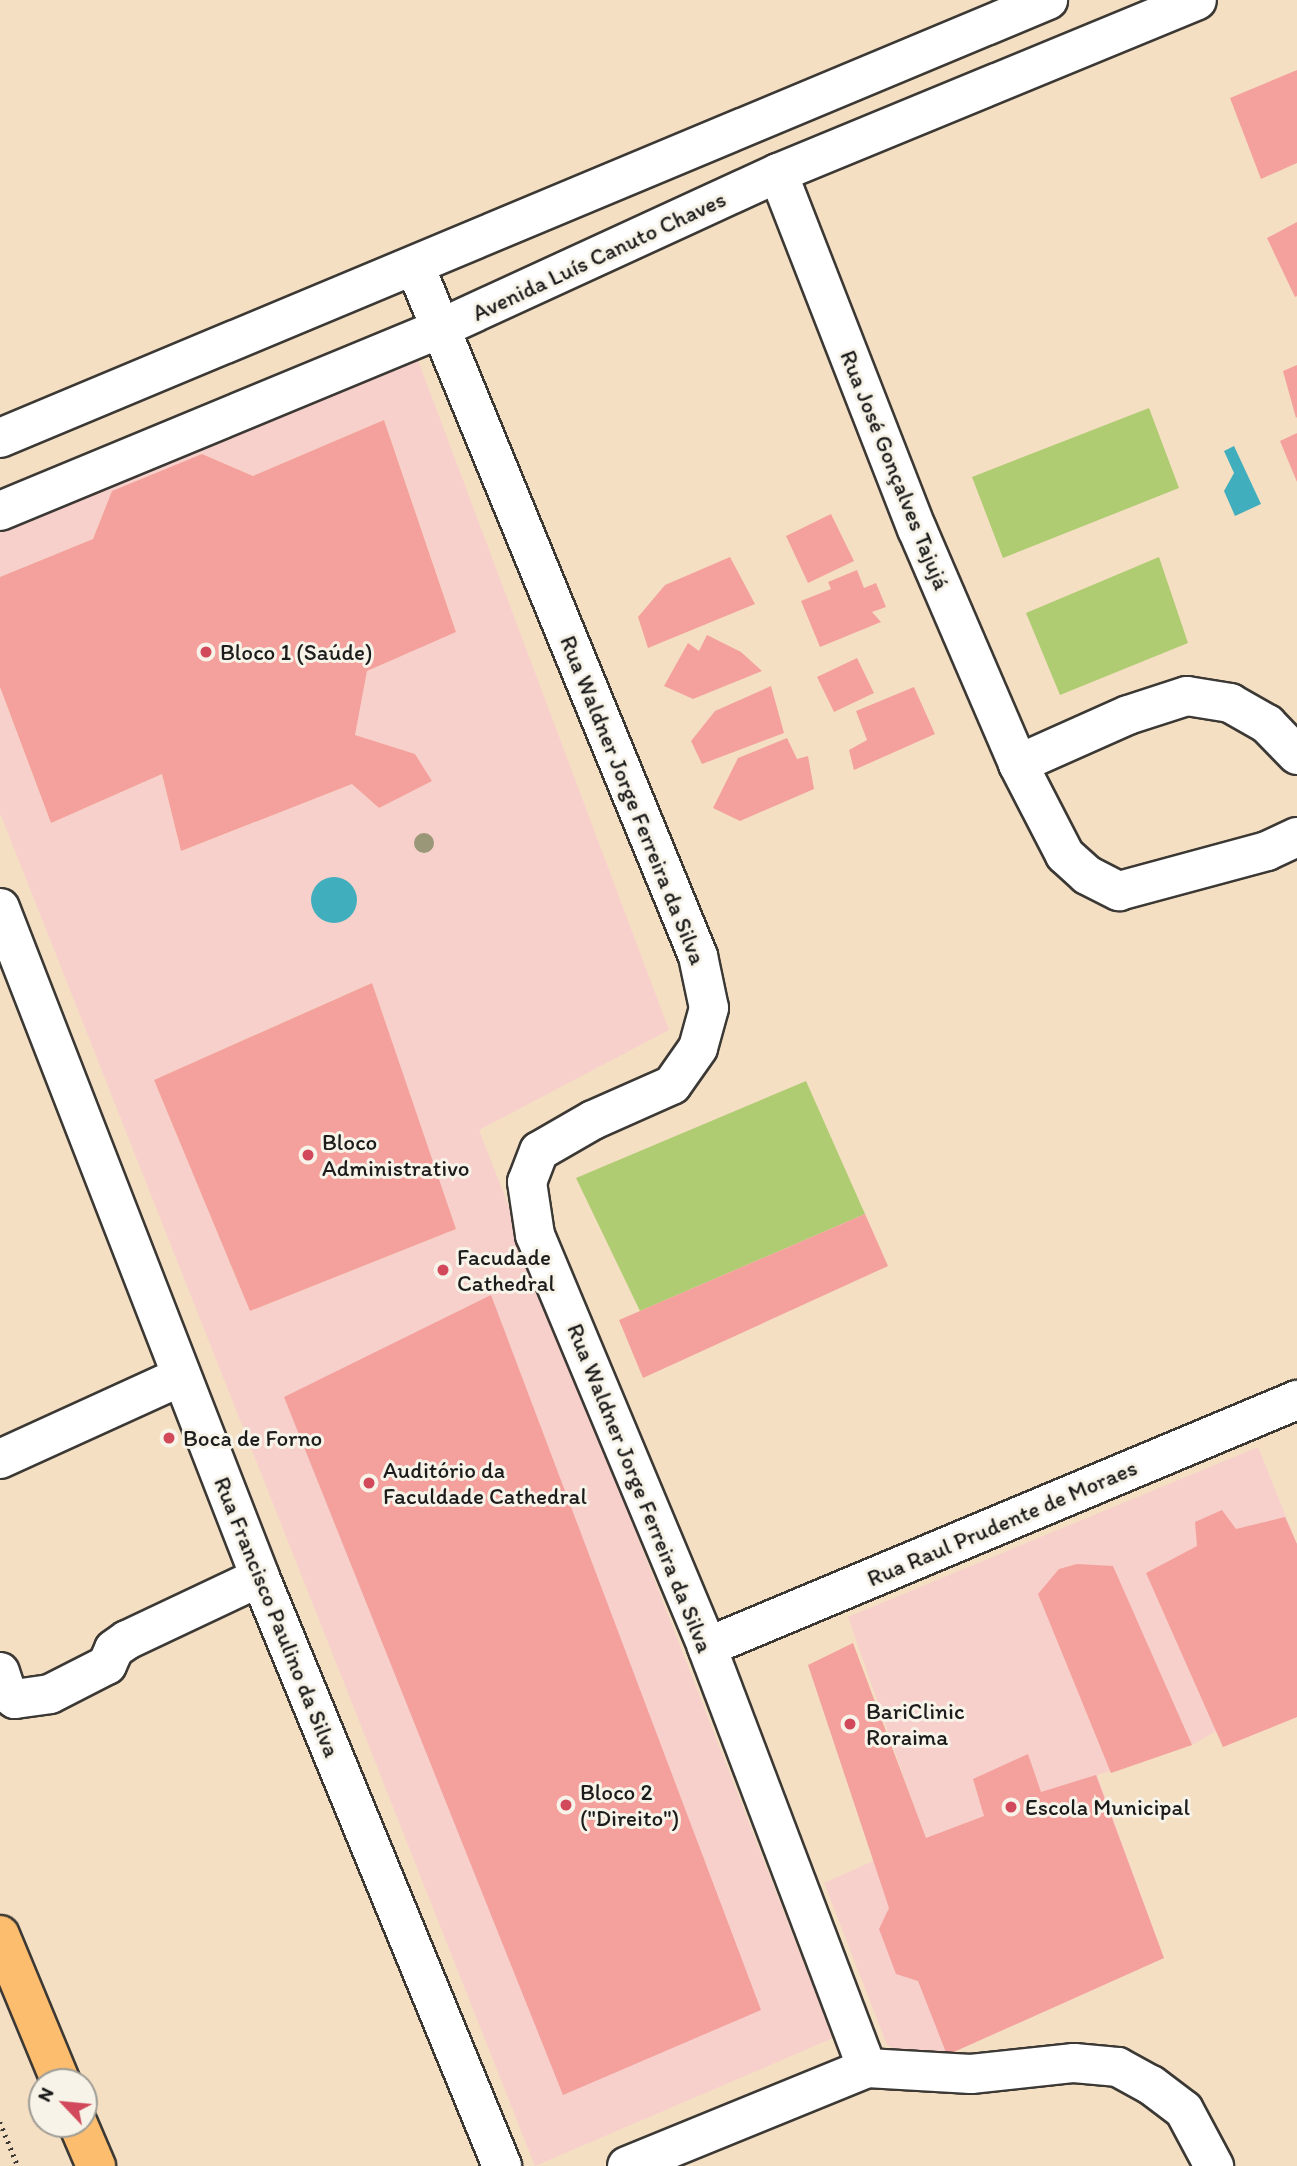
<!DOCTYPE html>
<html>
<head>
<meta charset="utf-8">
<style>
  body { margin:0 }
  #map { position:relative; width:1297px; height:2166px; overflow:hidden; background:#f4dfc3; font-family:Itim,sans-serif }
  div>[style] { position:absolute }
  .built>* { inset:0; background:#f7d0cb }
  .green>* { inset:0; background:#b0cc72 }
  .water>* { inset:0; background:#41aebe }
  .round { border-radius:50% }
  .building>* { inset:0; background:#f4a19d }
  .path>* { height:4.5px; margin-top:-2.25px; transform-origin:0; background:repeating-linear-gradient(90deg,#3c3935 0 2px,transparent 0 7px) }
  .roads { filter:drop-shadow(2px 0 #3c3935) drop-shadow(-2px 0 #3c3935) drop-shadow(0 2px #3c3935) drop-shadow(0 -2px #3c3935) }
  .minor>* { height:38px; margin:-19px; padding:0 19px; transform-origin:19px; border-radius:19px; background:#fff }
  .major>* { height:38px; margin:-19px; padding:0 19px; transform-origin:19px; border-radius:19px; background:#fcbd6f }
  .trees>* { width:20px; height:20px; margin:-10px; border-radius:50%; background:#9a9678 }
  .dots>* { width:19px; height:19px; translate:-50% -50%; box-sizing:border-box; border:4px solid #f7f3e8; border-radius:50% }
  span { translate:-50% -50%; white-space:nowrap; text-align:center; line-height:1.15; -webkit-text-stroke:6px #f7f3e8; paint-order:stroke }
  .street-label { font-size:23px; color:#1c1c1c }
  .poi-label { font-size:23px; color:#1c1c1c }
  .left { translate:0 -50%; text-align:left }
  .north { position:absolute; left:28px; top:2068px; width:70px; height:70px; box-sizing:border-box; background:#f7f3e8; border:2px solid #9f9d96; border-radius:50%; rotate:296deg; font-size:19px; font-weight:700; line-height:28px; text-align:center; color:#1c1c1c }
  .north::after { content:''; display:block; margin:auto; width:24px; height:32px; background:#d1495b; clip-path:polygon(50% 0,100% 100%,50% 72%,0 100%) }
</style>
</head>
<body>
<div id="map">
  <div class="built">
    <i style="clip-path:polygon(evenodd,416px 355px,669px 1030px,479px 1130px,833px 2038px,535px 2166px,0 813px,0 687px,51px 823px,162px 774px,181px 851px,352px 784px,379px 808px,431px 781px,415px 754px,355px 735px,367px 671px,456px 631px,384px 420px,253px 476px,202px 454px,112px 491px,93px 539px,0 577px,0 524px,416px 355px,354px 888px,358px 902px,344px 921px,329px 923px,316px 915px,312px 908px,354px 888px,416px 355px,371px 983px,456px 1229px,250px 1311px,154px 1080px,371px 983px)"></i>
    <i style="clip-path:polygon(1258px 1447px,1297px 1544px,1297px 1717px,1223px 1747px,1216px 1731px,1192px 1745px,1097px 1775px,1164px 1958px,947px 2055px,919px 2063px,887px 2045px,824px 1883px,925px 1838px,848px 1617px)"></i>
  </div>
  <div class="green">
    <i style="clip-path:polygon(1149px 408px,1179px 488px,1003px 558px,972px 477px)"></i>
    <i style="clip-path:polygon(1159px 557px,1188px 643px,1060px 695px,1026px 613px)"></i>
    <i style="clip-path:polygon(806px 1081px,865px 1214px,640px 1311px,576px 1178px)"></i>
  </div>
  <div class="water">
    <i style="clip-path:polygon(1234px 446px,1261px 504px,1235px 516px,1224px 491px,1234px 473px,1224px 451px)"></i>
    <i class="round" style="left:311px;top:877px;width:46px;height:46px"></i>
  </div>
  <div class="building">
    <i style="clip-path:polygon(1297px 70px,1297px 163px,1261px 179px,1230px 98px)"></i>
    <i style="clip-path:polygon(1297px 222px,1297px 296px,1295px 297px,1267px 238px)"></i>
    <i style="clip-path:polygon(1297px 365px,1297px 417px,1296px 418px,1283px 371px)"></i>
    <i style="clip-path:polygon(384px 420px,456px 632px,367px 671px,355px 735px,415px 754px,432px 781px,379px 808px,352px 784px,181px 851px,162px 774px,51px 823px,0 687px,0 577px,93px 539px,112px 491px,202px 454px,253px 476px)"></i>
    <i style="clip-path:polygon(1297px 433px,1297px 482px,1280px 441px)"></i>
    <i style="clip-path:polygon(831px 514px,854px 561px,808px 583px,786px 536px)"></i>
    <i style="clip-path:polygon(730px 557px,755px 604px,648px 648px,638px 617px,665px 585px)"></i>
    <i style="clip-path:polygon(857px 570px,864px 588px,876px 583px,886px 607px,872px 612px,881px 622px,820px 647px,801px 601px,831px 589px,828px 582px)"></i>
    <i style="clip-path:polygon(707px 635px,741px 652px,762px 671px,693px 699px,664px 686px,688px 643px,699px 651px)"></i>
    <i style="clip-path:polygon(857px 658px,874px 693px,834px 712px,817px 677px)"></i>
    <i style="clip-path:polygon(771px 686px,784px 733px,702px 764px,691px 741px,715px 711px)"></i>
    <i style="clip-path:polygon(914px 687px,935px 734px,854px 770px,849px 750px,867px 740px,856px 711px)"></i>
    <i style="clip-path:polygon(787px 738px,797px 759px,808px 756px,814px 789px,740px 821px,713px 808px,738px 758px)"></i>
    <i style="clip-path:polygon(372px 983px,456px 1229px,250px 1311px,154px 1080px)"></i>
    <i style="clip-path:polygon(865px 1214px,888px 1266px,643px 1378px,619px 1320px)"></i>
    <i style="clip-path:polygon(491px 1295px,761px 2010px,563px 2095px,284px 1397px)"></i>
    <i style="clip-path:polygon(1222px 1510px,1236px 1529px,1285px 1517px,1297px 1544px,1297px 1717px,1223px 1747px,1146px 1573px,1197px 1546px,1195px 1522px)"></i>
    <i style="clip-path:polygon(1077px 1564px,1113px 1566px,1192px 1745px,1111px 1773px,1038px 1594px,1059px 1569px)"></i>
    <i style="clip-path:polygon(853px 1643px,926px 1838px,984px 1816px,973px 1779px,1028px 1754px,1041px 1792px,1096px 1775px,1164px 1958px,947px 2055px,918px 1981px,896px 1974px,879px 1929px,889px 1908px,808px 1665px)"></i>
  </div>
  <div class="path">
    <i style="left:0;top:2122px;width:48px;rotate:67.8deg"></i>
  </div>
  <div class="roads">
    <div class="minor">
      <i style="left:778px;top:173px;width:382px;rotate:68.7deg"></i>
      <i style="left:917px;top:529px;width:256px;rotate:66.7deg"></i>
      <i style="left:1018px;top:764px;width:102px;rotate:62.7deg"></i>
      <i style="left:1065px;top:855px;width:30px;rotate:42deg"></i>
      <i style="left:1087px;top:875px;width:36px;rotate:27deg"></i>
      <i style="left:1119px;top:891px;width:153px;rotate:-15.1deg"></i>
      <i style="left:1267px;top:851px;width:33px;rotate:-25deg"></i>
      <i style="left:415px;top:266px;width:746px;rotate:67.7deg"></i>
      <i style="left:698px;top:956px;width:53px;rotate:78.1deg"></i>
      <i style="left:709px;top:1008px;width:41px;rotate:105.4deg"></i>
      <i style="left:698px;top:1048px;width:45px;rotate:125.1deg"></i>
      <i style="left:672px;top:1085px;width:86px;rotate:156.1deg"></i>
      <i style="left:593px;top:1120px;width:62px;rotate:150.1deg"></i>
      <i style="left:539px;top:1151px;width:33px;rotate:111deg"></i>
      <i style="left:527px;top:1182px;width:54px;rotate:81.4deg"></i>
      <i style="left:535px;top:1235px;width:446px;rotate:67.3deg"></i>
      <i style="left:707px;top:1647px;width:450px;rotate:69.2deg"></i>
      <i style="left:0;top:438px;width:1136px;rotate:-22.68deg"></i>
      <i style="left:0;top:511px;width:477px;rotate:-22.5deg"></i>
      <i style="left:441px;top:328px;width:371px;rotate:-24.7deg"></i>
      <i style="left:778px;top:173px;width:453px;rotate:-22.4deg"></i>
      <i style="left:1018px;top:764px;width:120px;rotate:-24deg"></i>
      <i style="left:1128px;top:715px;width:62px;rotate:-17.9deg"></i>
      <i style="left:1187px;top:696px;width:44px;rotate:9.2deg"></i>
      <i style="left:1230px;top:703px;width:43px;rotate:29.6deg"></i>
      <i style="left:1267px;top:724px;width:43px;rotate:45.9deg"></i>
      <i style="left:0;top:908px;width:718px;rotate:68.76deg"></i>
      <i style="left:260px;top:1577px;width:637px;rotate:67.66deg"></i>
      <i style="left:0;top:1459px;width:198px;rotate:-24.5deg"></i>
      <i style="left:707px;top:1647px;width:640px;rotate:-22.72deg"></i>
      <i style="left:0;top:1672px;width:22px;rotate:72deg"></i>
      <i style="left:7px;top:1693px;width:10px;rotate:37deg"></i>
      <i style="left:15px;top:1699px;width:35px;rotate:-8deg"></i>
      <i style="left:50px;top:1694px;width:64px;rotate:-27deg"></i>
      <i style="left:107px;top:1665px;width:17px;rotate:-66deg"></i>
      <i style="left:114px;top:1649px;width:16px;rotate:-35deg"></i>
      <i style="left:127px;top:1640px;width:147px;rotate:-25.3deg"></i>
      <i style="left:627px;top:2166px;width:259px;rotate:-22.2deg"></i>
      <i style="left:867px;top:2068px;width:104px;rotate:3.3deg"></i>
      <i style="left:971px;top:2074px;width:104px;rotate:-6.1deg"></i>
      <i style="left:1074px;top:2063px;width:44px;rotate:5.2deg"></i>
      <i style="left:1118px;top:2067px;width:38px;rotate:29deg"></i>
      <i style="left:1151px;top:2085px;width:41px;rotate:37.1deg"></i>
      <i style="left:1184px;top:2110px;width:64px;rotate:61.8deg"></i>
    </div>
    <div class="major">
      <i style="left:0;top:1935px;width:159px;rotate:67.5deg"></i>
      <i style="left:78px;top:2124px;width:46px;rotate:66.8deg"></i>
    </div>
  </div>
  <div class="trees">
    <i style="left:424px;top:843px"></i>
  </div>
  <div class="dots">
    <i style="left:206px;top:652px;background:#d1495b"></i>
    <i style="left:308px;top:1155px;background:#d1495b"></i>
    <i style="left:443px;top:1270px;background:#d1495b"></i>
    <i style="left:169px;top:1438px;background:#d1495b"></i>
    <i style="left:369px;top:1483px;background:#d1495b"></i>
    <i style="left:850px;top:1724px;background:#d1495b"></i>
    <i style="left:566px;top:1805px;background:#d1495b"></i>
    <i style="left:1011px;top:1807px;background:#d1495b"></i>
  </div>
  <div class="street-label">
    <span style="left:599px;top:256px;rotate:-25deg">Avenida Luís Canuto Chaves</span>
    <span style="left:895px;top:470px;rotate:68deg">Rua José Gonçalves Tajujá</span>
    <span style="left:633px;top:800px;rotate:68deg">Rua Waldner Jorge Ferreira da Silva</span>
    <span style="left:640px;top:1488px;rotate:68deg">Rua Waldner Jorge Ferreira da Silva</span>
    <span style="left:1002px;top:1523px;rotate:-23deg">Rua Raul Prudente de Moraes</span>
    <span style="left:277px;top:1617px;rotate:68deg">Rua Francisco Paulino da Silva</span>
  </div>
  <div class="poi-label">
    <span class="left" style="left:220px;top:652px">Bloco 1 (Saúde)</span>
    <span class="left" style="left:322px;top:1155px">Bloco<br>Administrativo</span>
    <span class="left" style="left:457px;top:1270px">Facudade<br>Cathedral</span>
    <span class="left" style="left:183px;top:1438px">Boca de Forno</span>
    <span class="left" style="left:383px;top:1483px">Auditório da<br>Faculdade Cathedral</span>
    <span class="left" style="left:866px;top:1724px">BariClinic<br>Roraima</span>
    <span class="left" style="left:580px;top:1805px">Bloco 2<br>("Direito")</span>
    <span class="left" style="left:1025px;top:1807px">Escola Municipal</span>
  </div>
  <div class="north">N</div>
</div>
</body>
</html>
